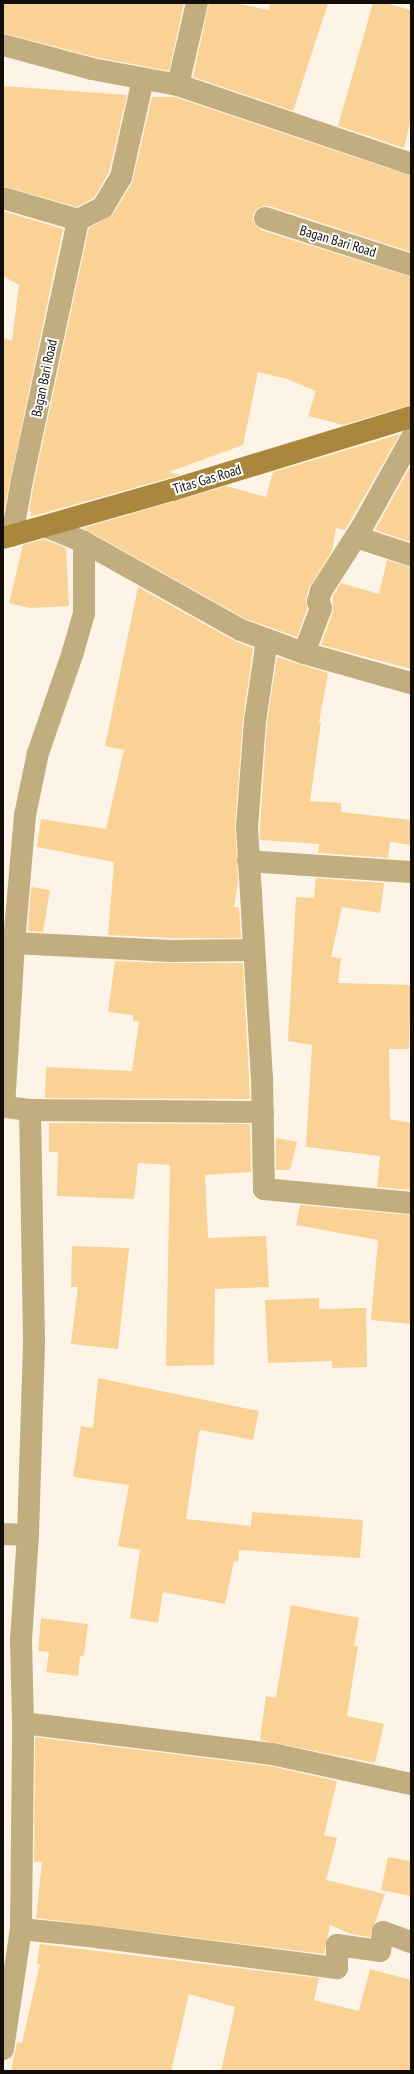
<!DOCTYPE html>
<html>
<head>
<meta charset="utf-8">
<style>
  body { margin:0 }
  #map { position:relative; width:414px; height:2074px; overflow:hidden; background:#fdf4e7; font-family:"PT Sans Narrow",sans-serif }
  div>[style] { position:absolute }
  .building>* { inset:0; background:#fad295 }
  .street>* { height:22px; margin:-11px; padding:0 11px; transform-origin:11px; border-radius:11px; background:#c2ad7e }
  .secondary>* { height:22px; margin:-11px; padding:0 11px; transform-origin:11px; border-radius:11px; background:#a9883d }
  span { translate:-50% -50%; white-space:nowrap; text-align:center; line-height:1.15; -webkit-text-stroke:4px #fff; paint-order:stroke }
  .street-label { font-size:14px; color:#110e0a }
  .frame { position:absolute; inset:0; border:4px solid #110e0a; pointer-events:none }
</style>
</head>
<body>
<div id="map">
  <div class="building">
    <i style="clip-path:polygon(3px 3px,184px 3px,169px 71px,95px 57px,3px 33px)"></i>
    <i style="clip-path:polygon(209px 3px,235px 3px,269px 10px,270px 3px,328px 3px,293px 111px,193px 77px)"></i>
    <i style="clip-path:polygon(373px 3px,385px 3px,411px 10px,411px 119px,404px 148px,338px 126px)"></i>
    <i style="clip-path:polygon(3px 86px,127px 95px,109px 172px,94px 198px,77px 207px,3px 186px)"></i>
    <i style="clip-path:polygon(152px 97px,175px 97px,411px 176px,411px 252px,269px 206px,263px 206px,257px 209px,253px 214px,253px 220px,256px 226px,261px 230px,411px 277px,411px 405px,343px 425px,308px 416px,316px 391px,287px 379px,258px 372px,243px 445px,169px 472px,180px 475px,30px 517px,32px 511px,29px 512px,34px 482px,89px 228px,113px 214px,132px 183px)"></i>
    <i style="clip-path:polygon(3px 211px,63px 229px,3px 515px,3px 338px,12px 341px,19px 285px,3px 276px)"></i>
    <i style="clip-path:polygon(400px 434px,345px 530px,336px 528px,332px 551px,309px 588px,306px 599px,307px 609px,297px 637px,246px 619px,83px 528px,226px 486px,266px 497px,273px 472px)"></i>
    <i style="clip-path:polygon(411px 465px,411px 542px,375px 530px)"></i>
    <i style="clip-path:polygon(44px 539px,66px 548px,69px 606px,30px 608px,9px 603px,23px 545px)"></i>
    <i style="clip-path:polygon(387px 560px,411px 567px,411px 669px,321px 645px,333px 612px,333px 596px,341px 583px,379px 594px)"></i>
    <i style="clip-path:polygon(138px 587px,235px 641px,253px 648px,243px 720px,235px 826px,238px 881px,234px 907px,239px 907px,241px 938px,171px 938px,108px 935px,114px 862px,37px 847px,41px 819px,106px 829px,124px 750px,105px 746px)"></i>
    <i style="clip-path:polygon(277px 657px,328px 673px,319px 722px,321px 722px,310px 801px,341px 803px,341px 812px,411px 820px,411px 845px,390px 842px,388px 858px,318px 853px,319px 844px,260px 840px,260px 827px,267px 722px)"></i>
    <i style="clip-path:polygon(316px 878px,384px 883px,380px 913px,342px 907px,331px 957px,341px 958px,338px 983px,411px 985px,409px 1049px,389px 1049px,390px 1119px,411px 1123px,411px 1190px,377px 1187px,380px 1156px,306px 1147px,312px 1045px,288px 1041px,296px 897px,314px 898px)"></i>
    <i style="clip-path:polygon(31px 887px,50px 890px,43px 932px,28px 931px)"></i>
    <i style="clip-path:polygon(115px 961px,170px 963px,243px 963px,250px 1099px,45px 1098px,46px 1067px,132px 1071px,139px 1022px,133px 1021px,133px 1015px,108px 1012px)"></i>
    <i style="clip-path:polygon(49px 1123px,250px 1124px,251px 1172px,205px 1175px,208px 1238px,266px 1236px,269px 1287px,215px 1289px,214px 1365px,166px 1366px,170px 1165px,138px 1163px,134px 1199px,57px 1196px,58px 1152px,49px 1152px)"></i>
    <i style="clip-path:polygon(276px 1138px,297px 1142px,290px 1170px,276px 1170px)"></i>
    <i style="clip-path:polygon(300px 1205px,411px 1215px,411px 1324px,371px 1320px,378px 1240px,296px 1225px)"></i>
    <i style="clip-path:polygon(72px 1246px,129px 1248px,118px 1349px,71px 1344px,78px 1287px,71px 1287px)"></i>
    <i style="clip-path:polygon(319px 1298px,319px 1309px,366px 1308px,367px 1367px,332px 1368px,332px 1361px,268px 1363px,265px 1300px)"></i>
    <i style="clip-path:polygon(98px 1378px,259px 1411px,253px 1440px,201px 1430px,199px 1432px,186px 1519px,251px 1526px,252px 1512px,363px 1520px,360px 1558px,239px 1550px,238px 1562px,234px 1561px,225px 1604px,163px 1592px,158px 1623px,130px 1618px,140px 1550px,118px 1546px,129px 1485px,73px 1477px,81px 1426px,93px 1428px)"></i>
    <i style="clip-path:polygon(291px 1605px,359px 1618px,354px 1646px,358px 1646px,347px 1716px,384px 1724px,375px 1763px,260px 1740px,266px 1696px,276px 1698px)"></i>
    <i style="clip-path:polygon(41px 1618px,88px 1624px,84px 1656px,80px 1656px,78px 1676px,46px 1672px,49px 1652px,38px 1651px)"></i>
    <i style="clip-path:polygon(35px 1737px,270px 1766px,337px 1781px,324px 1835px,337px 1838px,326px 1880px,385px 1894px,370px 1937px,351px 1934px,330px 1925px,324px 1954px,36px 1918px,42px 1862px,34px 1862px)"></i>
    <i style="clip-path:polygon(388px 1857px,411px 1861px,411px 1896px,381px 1890px)"></i>
    <i style="clip-path:polygon(40px 1944px,319px 1978px,314px 2000px,359px 2011px,370px 1969px,411px 1980px,411px 2071px,221px 2071px,235px 2007px,189px 1994px,171px 2071px,11px 2071px,17px 2042px,22px 2043px,40px 1964px,37px 1964px)"></i>
  </div>
  <div class="street">
    <i style="left:3px;top:45px;width:92px;rotate:15.1deg"></i>
    <i style="left:92px;top:69px;width:87px;rotate:10.5deg"></i>
    <i style="left:178px;top:85px;width:246px;rotate:18.7deg"></i>
    <i style="left:178px;top:85px;width:84px;rotate:-77deg"></i>
    <i style="left:3px;top:198px;width:78px;rotate:16.3deg"></i>
    <i style="left:265px;top:218px;width:153px;rotate:17.8deg"></i>
    <i style="left:47px;top:527px;width:40px;rotate:22deg"></i>
    <i style="left:84px;top:542px;width:180px;rotate:29.3deg"></i>
    <i style="left:241px;top:630px;width:67px;rotate:20.1deg"></i>
    <i style="left:304px;top:653px;width:111px;rotate:15.7deg"></i>
    <i style="left:12px;top:536px;width:57px;rotate:-79.9deg"></i>
    <i style="left:22px;top:480px;width:266px;rotate:-77.8deg"></i>
    <i style="left:78px;top:220px;width:28px;rotate:-27deg"></i>
    <i style="left:103px;top:207px;width:35px;rotate:-59deg"></i>
    <i style="left:121px;top:177px;width:100px;rotate:-77.3deg"></i>
    <i style="left:356px;top:537px;width:58px;rotate:18.1deg"></i>
    <i style="left:267px;top:640px;width:82px;rotate:98.4deg"></i>
    <i style="left:255px;top:721px;width:106px;rotate:94.3deg"></i>
    <i style="left:247px;top:827px;width:250px;rotate:86.6deg"></i>
    <i style="left:262px;top:1077px;width:112px;rotate:89deg"></i>
    <i style="left:264px;top:1189px;width:148px;rotate:5.4deg"></i>
    <i style="left:304px;top:653px;width:48px;rotate:-69.3deg"></i>
    <i style="left:321px;top:608px;width:7px;rotate:-117deg"></i>
    <i style="left:318px;top:602px;width:11px;rotate:-75deg"></i>
    <i style="left:321px;top:591px;width:76px;rotate:-57.4deg"></i>
    <i style="left:362px;top:527px;width:101px;rotate:-60.9deg"></i>
    <i style="left:248px;top:861px;width:163px;rotate:3.9deg"></i>
    <i style="left:14px;top:943px;width:157px;rotate:2.9deg"></i>
    <i style="left:171px;top:951px;width:82px;rotate:-0.7deg"></i>
    <i style="left:30px;top:1110px;width:233px;rotate:0.5deg"></i>
    <i style="left:3px;top:1534px;width:25px;rotate:2deg"></i>
    <i style="left:23px;top:1723px;width:251px;rotate:7.1deg"></i>
    <i style="left:272px;top:1754px;width:142px;rotate:12.2deg"></i>
    <i style="left:21px;top:1929px;width:68px;rotate:5.9deg"></i>
    <i style="left:89px;top:1936px;width:250px;rotate:7.4deg"></i>
    <i style="left:337px;top:1968px;width:23px;rotate:-90deg"></i>
    <i style="left:337px;top:1945px;width:43px;rotate:7.9deg"></i>
    <i style="left:380px;top:1951px;width:19px;rotate:-81deg"></i>
    <i style="left:383px;top:1932px;width:30px;rotate:20deg"></i>
    <i style="left:3px;top:2049px;width:121px;rotate:-81.5deg"></i>
    <i style="left:21px;top:1929px;width:206px;rotate:-89.4deg"></i>
    <i style="left:23px;top:1723px;width:83px;rotate:-91.4deg"></i>
    <i style="left:21px;top:1640px;width:105px;rotate:-86.2deg"></i>
    <i style="left:28px;top:1535px;width:196px;rotate:-88.2deg"></i>
    <i style="left:34px;top:1339px;width:229px;rotate:-91deg"></i>
    <i style="left:30px;top:1110px;width:26px;rotate:-173deg"></i>
    <i style="left:4px;top:1107px;width:164px;rotate:-86.5deg"></i>
    <i style="left:14px;top:943px;width:128px;rotate:-85.1deg"></i>
    <i style="left:25px;top:815px;width:63px;rotate:-78.2deg"></i>
    <i style="left:38px;top:753px;width:107px;rotate:-70.9deg"></i>
    <i style="left:73px;top:652px;width:41px;rotate:-74.2deg"></i>
    <i style="left:84px;top:613px;width:71px;rotate:-90deg"></i>
  </div>
  <div class="secondary">
    <i style="left:3px;top:538px;width:176px;rotate:-15.9deg"></i>
    <i style="left:172px;top:490px;width:250px;rotate:-17deg"></i>
  </div>
  <div class="street-label">
    <span style="left:338px;top:241px;rotate:17deg">Bagan Bari Road</span>
    <span style="left:44px;top:378px;rotate:-78deg">Bagan Bari Road</span>
    <span style="left:207px;top:479px;rotate:-17deg">Titas Gas Road</span>
  </div>
  <div class="frame"></div>
</div>
</body>
</html>
